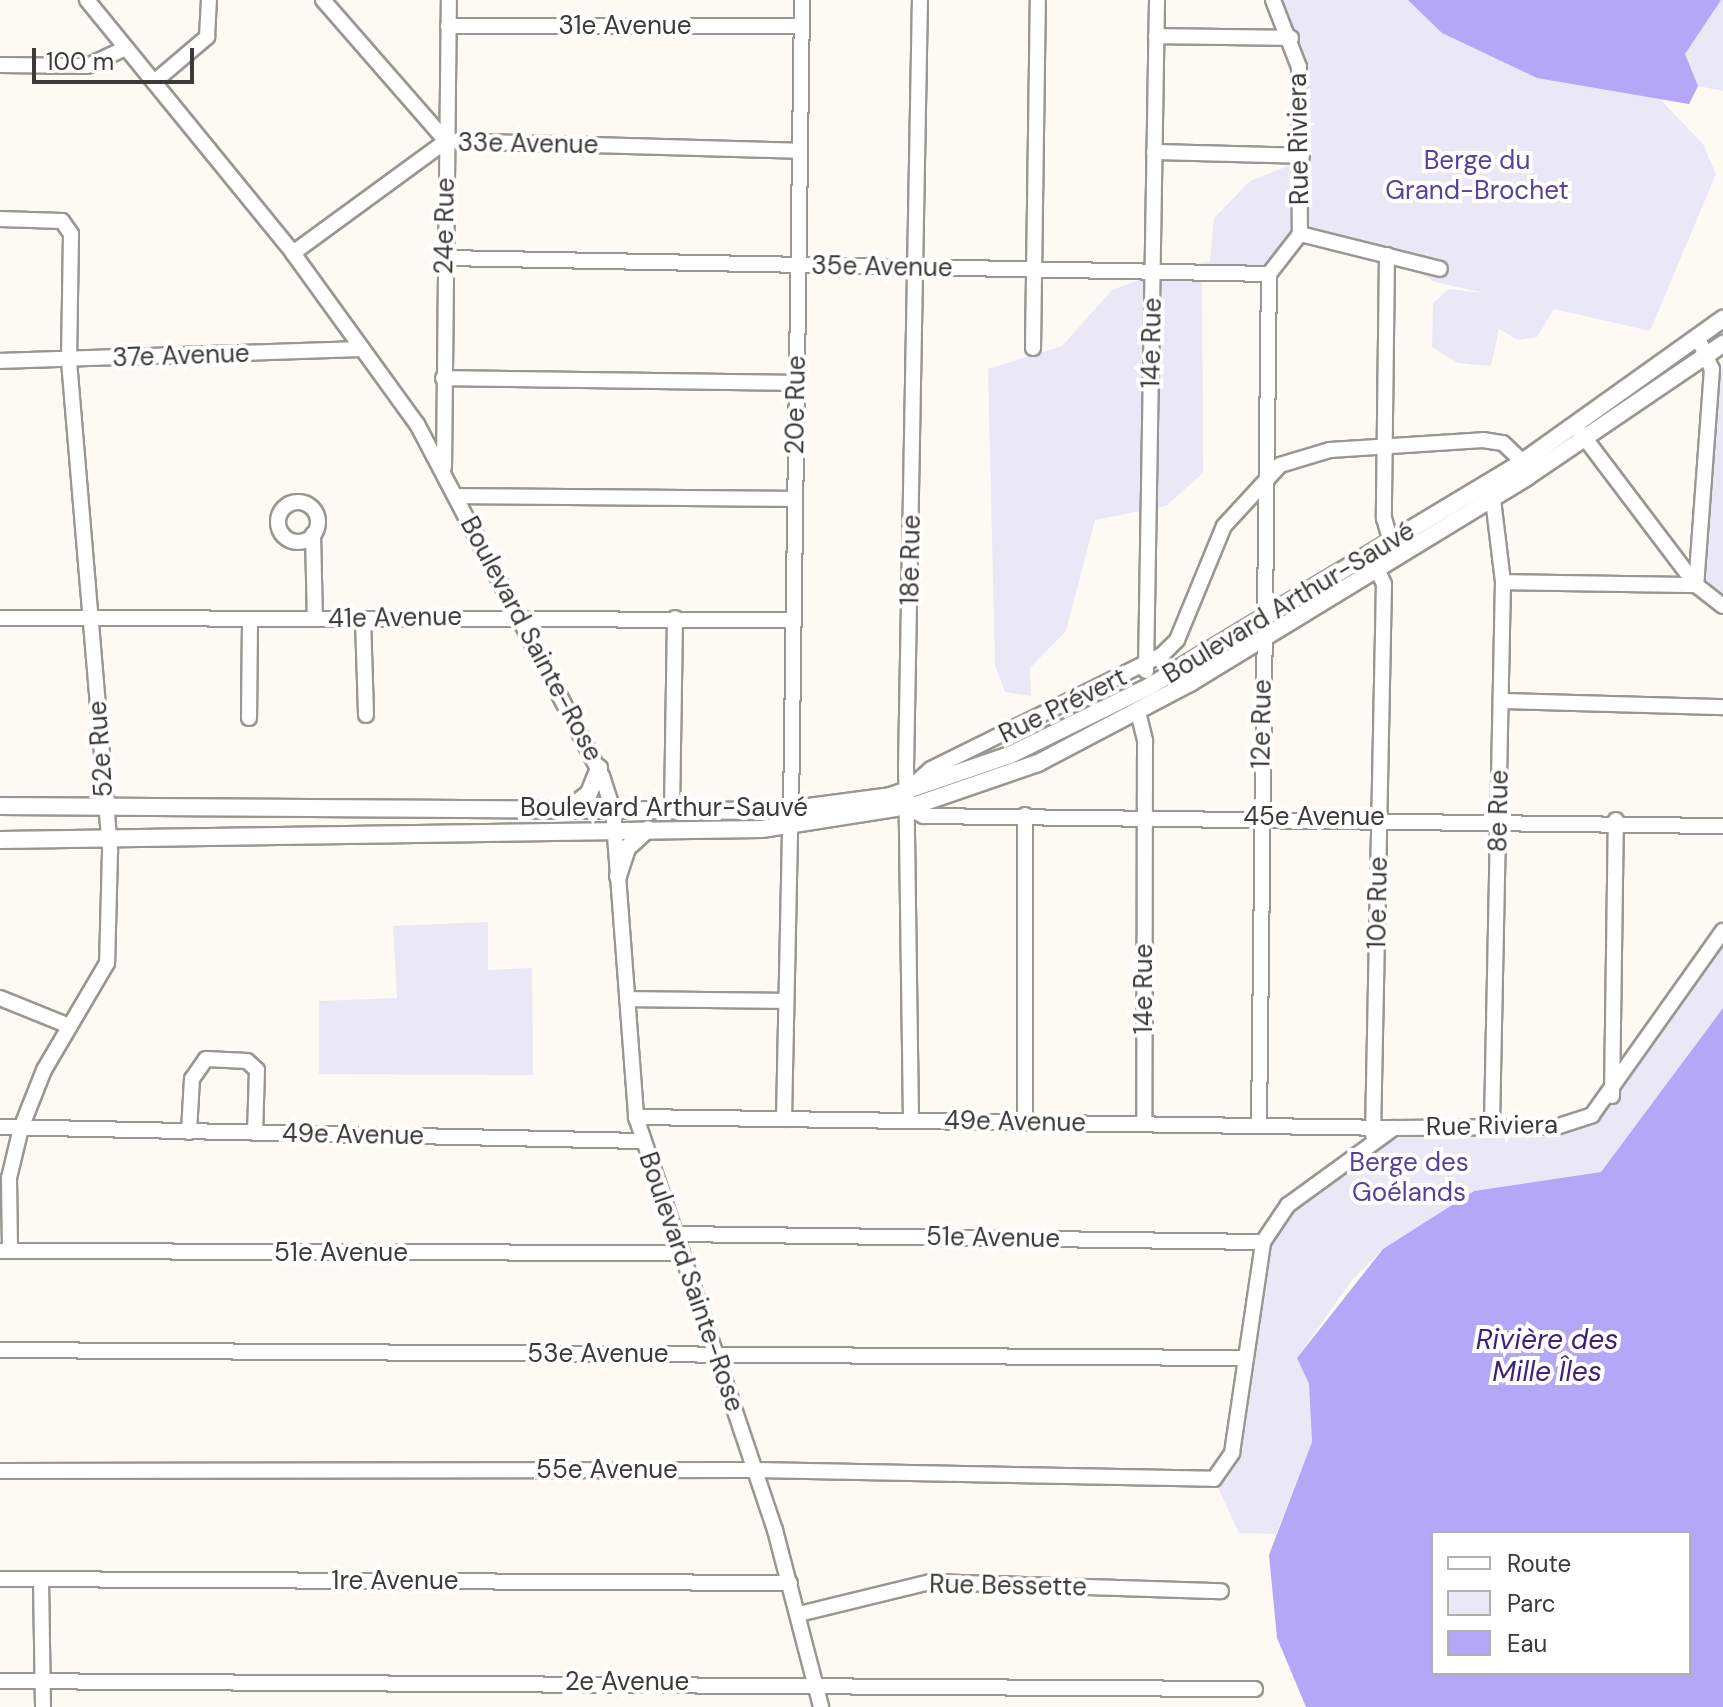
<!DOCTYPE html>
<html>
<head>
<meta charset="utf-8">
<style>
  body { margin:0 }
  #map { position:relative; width:1723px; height:1707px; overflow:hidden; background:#fdfaf4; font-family:"DM Sans",sans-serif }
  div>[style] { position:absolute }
  .green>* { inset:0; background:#eae8f7 }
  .water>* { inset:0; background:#b4a7f8 }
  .roads { filter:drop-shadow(2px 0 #999791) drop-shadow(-2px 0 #999791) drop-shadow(0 2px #999791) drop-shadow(0 -2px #999791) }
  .minor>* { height:14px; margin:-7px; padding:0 7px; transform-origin:7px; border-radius:7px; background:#fff }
  .minor>.ring { margin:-7px; padding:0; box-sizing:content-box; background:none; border:14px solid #fff; border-radius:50% }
  .major>* { height:16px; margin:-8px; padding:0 8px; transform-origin:8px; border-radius:8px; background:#fff }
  span { translate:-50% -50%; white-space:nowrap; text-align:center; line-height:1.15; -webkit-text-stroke:8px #fff; paint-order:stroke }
  .street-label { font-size:26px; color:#3b3a38 }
  .park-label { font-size:26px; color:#58409e }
  .water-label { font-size:28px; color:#3d217d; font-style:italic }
  .legend { position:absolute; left:1431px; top:1531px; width:260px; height:144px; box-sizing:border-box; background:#fff; border:2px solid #b1b0af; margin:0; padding:10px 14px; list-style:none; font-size:24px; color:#3b3a38 }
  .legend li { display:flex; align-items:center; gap:16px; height:40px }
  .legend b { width:40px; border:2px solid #b1b0af }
  .scale { position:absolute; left:32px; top:48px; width:162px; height:36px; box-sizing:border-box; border:4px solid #3b3a38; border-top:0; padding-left:10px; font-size:24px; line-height:28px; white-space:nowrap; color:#3b3a38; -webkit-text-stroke:6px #fff; paint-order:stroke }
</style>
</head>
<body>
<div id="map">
  <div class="green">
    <i style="clip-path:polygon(1273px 0,1723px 0,1723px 91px,1698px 86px,1689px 104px,1658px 97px,1703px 144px,1716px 174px,1650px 331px,1554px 309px,1537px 337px,1518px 340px,1499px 329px,1491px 366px,1458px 363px,1432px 347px,1433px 303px,1449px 289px,1484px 293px,1435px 282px,1387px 255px,1300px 234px,1268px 271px,1157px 273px,1210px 261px,1214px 218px,1250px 181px,1298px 162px,1299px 67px)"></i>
    <i style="clip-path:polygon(1202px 278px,1203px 473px,1166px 506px,1095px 520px,1066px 631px,1030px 668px,1031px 696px,1005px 692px,995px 665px,988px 369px,1062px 346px,1112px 290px,1139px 280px)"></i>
    <i style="clip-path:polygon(1723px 361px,1723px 606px,1696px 585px)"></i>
    <i style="clip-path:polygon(488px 922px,488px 970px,532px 968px,533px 1075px,319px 1074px,319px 1001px,397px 998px,393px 926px)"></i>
    <i style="clip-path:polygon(1723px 932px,1723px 1008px,1601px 1172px,1474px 1191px,1383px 1249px,1352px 1280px,1297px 1358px,1309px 1384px,1312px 1442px,1276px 1534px,1239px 1533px,1214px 1479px,1226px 1471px,1263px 1242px,1288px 1205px,1394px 1128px,1553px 1132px,1610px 1101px)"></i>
  </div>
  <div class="water">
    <i style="clip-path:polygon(1408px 0,1721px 0,1685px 54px,1698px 86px,1689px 104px,1537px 78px,1442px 33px)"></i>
    <i style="clip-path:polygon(evenodd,1723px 1008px,1723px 1707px,1306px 1707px,1277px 1638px,1269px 1555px,1312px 1442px,1309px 1384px,1297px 1358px,1383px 1249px,1474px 1191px,1601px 1172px,1723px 1008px,1689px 1533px,1689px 1673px,1433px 1673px,1433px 1533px,1689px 1533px)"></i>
  </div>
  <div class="roads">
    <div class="minor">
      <i style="left:87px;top:0;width:326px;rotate:50.8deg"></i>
      <i style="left:293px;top:253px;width:211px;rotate:54.1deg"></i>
      <i style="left:417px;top:424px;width:398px;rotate:62.3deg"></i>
      <i style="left:602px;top:776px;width:35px;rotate:72deg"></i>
      <i style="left:613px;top:809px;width:309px;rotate:85.7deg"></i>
      <i style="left:636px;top:1117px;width:436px;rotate:71.4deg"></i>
      <i style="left:775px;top:1530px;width:183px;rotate:75.4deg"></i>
      <i style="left:323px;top:0;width:187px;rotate:48.9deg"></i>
      <i style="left:1273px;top:0;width:72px;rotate:68.8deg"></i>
      <i style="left:1299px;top:67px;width:167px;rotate:89.7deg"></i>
      <i style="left:448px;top:26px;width:354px"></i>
      <i style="left:1156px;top:36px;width:135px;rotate:0.8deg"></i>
      <i style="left:0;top:65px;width:87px;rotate:0.7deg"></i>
      <i style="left:87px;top:66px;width:43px;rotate:-24.8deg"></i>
      <i style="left:154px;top:82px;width:70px;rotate:-40.3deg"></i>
      <i style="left:207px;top:37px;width:37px;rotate:-87deg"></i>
      <i style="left:1154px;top:152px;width:148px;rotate:1.5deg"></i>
      <i style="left:0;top:219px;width:62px;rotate:1.8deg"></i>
      <i style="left:62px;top:221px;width:16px;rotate:55deg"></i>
      <i style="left:71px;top:234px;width:127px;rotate:90.9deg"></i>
      <i style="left:69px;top:361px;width:493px;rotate:85.2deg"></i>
      <i style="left:110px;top:852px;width:111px;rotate:91.5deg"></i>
      <i style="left:107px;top:963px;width:124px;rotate:120.5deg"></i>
      <i style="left:44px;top:1070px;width:62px;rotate:111.6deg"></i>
      <i style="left:21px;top:1128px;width:51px;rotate:103.5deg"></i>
      <i style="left:9px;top:1178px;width:73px;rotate:89.2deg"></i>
      <i style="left:1300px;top:234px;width:144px;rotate:14deg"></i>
      <i style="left:293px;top:253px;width:190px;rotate:-36.2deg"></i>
      <i style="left:446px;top:141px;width:354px;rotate:1.6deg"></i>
      <i style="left:1387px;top:255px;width:263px;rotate:90.7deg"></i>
      <i style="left:1384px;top:518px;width:25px;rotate:74deg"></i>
      <i style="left:445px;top:258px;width:824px;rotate:1.11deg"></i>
      <i style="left:1269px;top:274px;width:51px;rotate:-52.2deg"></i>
      <i style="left:1698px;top:338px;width:34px;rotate:66deg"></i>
      <i style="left:1712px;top:369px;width:217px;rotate:94.2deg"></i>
      <i style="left:1696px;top:585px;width:34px;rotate:38deg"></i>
      <i style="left:1033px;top:348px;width:348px;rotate:-89.2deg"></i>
      <i style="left:0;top:361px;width:362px;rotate:-1.9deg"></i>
      <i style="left:443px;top:378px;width:353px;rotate:0.8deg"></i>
      <i style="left:1578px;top:429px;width:196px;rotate:52.9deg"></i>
      <i style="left:444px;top:467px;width:467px;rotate:-89.4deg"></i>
      <i style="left:456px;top:496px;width:339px;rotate:0.5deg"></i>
      <i class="ring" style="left:278px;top:502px;width:26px;height:26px"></i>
      <i style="left:313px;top:534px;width:85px;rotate:88.7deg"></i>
      <i style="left:1503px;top:582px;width:193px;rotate:0.9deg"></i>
      <i style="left:0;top:618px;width:794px;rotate:0.14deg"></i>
      <i style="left:363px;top:619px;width:96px;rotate:88.2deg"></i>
      <i style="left:1146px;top:671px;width:671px;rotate:-89.06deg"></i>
      <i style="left:1502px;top:701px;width:221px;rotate:1.6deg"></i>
      <i style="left:1138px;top:712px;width:30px;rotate:76deg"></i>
      <i style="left:1145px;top:741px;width:383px;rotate:90.1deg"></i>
      <i style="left:249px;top:718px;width:98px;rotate:-89.4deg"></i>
      <i style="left:911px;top:787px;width:27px;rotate:-42deg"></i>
      <i style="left:931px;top:769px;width:258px;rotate:-26.3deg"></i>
      <i style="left:1162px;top:655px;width:21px;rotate:-45deg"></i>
      <i style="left:1177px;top:640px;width:123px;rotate:-67.6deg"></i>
      <i style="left:1224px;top:526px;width:83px;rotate:-47.4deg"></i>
      <i style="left:1280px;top:465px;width:52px;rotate:-16.7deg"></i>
      <i style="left:1330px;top:450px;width:153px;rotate:-3.7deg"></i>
      <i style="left:1483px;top:440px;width:20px;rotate:9deg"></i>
      <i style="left:1503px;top:443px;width:35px;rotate:44deg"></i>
      <i style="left:908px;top:808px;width:18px;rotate:27deg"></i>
      <i style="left:924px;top:816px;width:799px;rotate:0.72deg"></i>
      <i style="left:672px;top:810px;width:192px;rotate:-89.1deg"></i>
      <i style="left:791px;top:811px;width:811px;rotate:-89.22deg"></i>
      <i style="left:0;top:998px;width:74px;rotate:22.1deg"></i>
      <i style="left:627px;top:999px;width:159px;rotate:0.7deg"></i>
      <i style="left:1612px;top:1096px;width:276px;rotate:-89.2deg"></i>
      <i style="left:636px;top:1117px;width:756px;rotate:0.83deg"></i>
      <i style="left:784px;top:1119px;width:293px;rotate:-88.8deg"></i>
      <i style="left:911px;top:1120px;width:352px;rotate:-90.8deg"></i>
      <i style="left:906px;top:768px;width:768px;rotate:-88.96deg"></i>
      <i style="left:1025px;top:1122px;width:307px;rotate:-90deg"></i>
      <i style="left:1492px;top:1124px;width:542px;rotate:-88.84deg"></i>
      <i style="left:1503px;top:582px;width:84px;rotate:-96.9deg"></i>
      <i style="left:1259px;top:1126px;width:852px;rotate:-89.33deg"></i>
      <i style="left:0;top:1127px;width:642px;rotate:1.25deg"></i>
      <i style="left:189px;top:1132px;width:53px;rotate:-86.8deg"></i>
      <i style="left:192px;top:1079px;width:24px;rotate:-55deg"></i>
      <i style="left:206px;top:1059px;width:41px;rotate:2.8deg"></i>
      <i style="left:247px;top:1061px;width:13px;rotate:42deg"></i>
      <i style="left:257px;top:1070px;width:63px;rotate:91.8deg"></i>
      <i style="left:1373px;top:1135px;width:551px;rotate:-88.86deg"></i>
      <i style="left:1384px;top:584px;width:17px;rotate:-115deg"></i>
      <i style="left:675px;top:1234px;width:588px;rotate:0.78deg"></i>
      <i style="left:0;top:1251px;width:682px;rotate:0.17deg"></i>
      <i style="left:0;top:1350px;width:1243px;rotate:0.37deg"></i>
      <i style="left:0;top:1471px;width:756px;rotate:-0.08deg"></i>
      <i style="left:756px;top:1470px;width:458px;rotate:1.1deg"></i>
      <i style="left:1214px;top:1479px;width:32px;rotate:-55deg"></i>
      <i style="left:1232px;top:1453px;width:213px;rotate:-81.6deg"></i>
      <i style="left:1263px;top:1242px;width:45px;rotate:-56deg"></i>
      <i style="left:1288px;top:1205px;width:131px;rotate:-36deg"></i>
      <i style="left:1394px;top:1128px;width:162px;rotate:-0.4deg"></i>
      <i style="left:1556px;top:1127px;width:38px;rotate:-18deg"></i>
      <i style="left:1592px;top:1115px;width:226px;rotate:-54.6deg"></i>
      <i style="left:0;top:1579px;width:790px;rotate:0.29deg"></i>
      <i style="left:41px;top:1579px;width:128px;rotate:89.1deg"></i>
      <i style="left:799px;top:1614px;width:135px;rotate:-13.7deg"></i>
      <i style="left:930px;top:1582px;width:291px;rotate:1.8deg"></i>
      <i style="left:0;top:1681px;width:1255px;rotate:0.37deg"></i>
    </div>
    <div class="major">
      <i style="left:0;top:806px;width:778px;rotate:0.37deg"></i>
      <i style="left:778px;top:811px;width:113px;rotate:-7.6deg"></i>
      <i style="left:890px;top:796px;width:127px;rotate:-18.9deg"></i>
      <i style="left:1010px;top:755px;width:156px;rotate:-26.2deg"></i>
      <i style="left:1150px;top:686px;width:429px;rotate:-31deg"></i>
      <i style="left:1518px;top:465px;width:252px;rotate:-35.5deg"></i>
      <i style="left:570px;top:808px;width:24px;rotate:-38deg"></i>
      <i style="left:589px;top:793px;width:27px;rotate:-68deg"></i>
      <i style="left:0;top:840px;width:762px;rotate:-0.83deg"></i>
      <i style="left:762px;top:829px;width:156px;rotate:-8.9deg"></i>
      <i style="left:916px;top:805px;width:129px;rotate:-19deg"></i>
      <i style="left:1038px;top:763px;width:172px;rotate:-27.8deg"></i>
      <i style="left:1190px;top:683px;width:395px;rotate:-31.4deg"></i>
      <i style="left:1527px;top:477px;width:237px;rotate:-34.2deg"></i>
      <i style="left:618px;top:876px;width:29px;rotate:-72deg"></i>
      <i style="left:627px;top:848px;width:28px;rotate:-42deg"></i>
    </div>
  </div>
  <div class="street-label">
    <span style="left:625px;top:26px">31e Avenue</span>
    <span style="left:1299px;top:139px;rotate:-91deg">Rue Riviera</span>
    <span style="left:528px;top:144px;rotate:1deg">33e Avenue</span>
    <span style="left:445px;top:226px;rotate:-89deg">24e Rue</span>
    <span style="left:882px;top:267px;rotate:1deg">35e Avenue</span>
    <span style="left:1152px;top:343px;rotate:-89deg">14e Rue</span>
    <span style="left:181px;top:356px;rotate:-2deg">37e Avenue</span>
    <span style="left:796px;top:405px;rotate:-89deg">20e Rue</span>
    <span style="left:911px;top:560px;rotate:-89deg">18e Rue</span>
    <span style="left:1289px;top:603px;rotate:-31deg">Boulevard Arthur-Sauvé</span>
    <span style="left:395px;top:618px;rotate:-1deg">41e Avenue</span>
    <span style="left:531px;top:639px;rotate:62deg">Boulevard Sainte-Rose</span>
    <span style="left:1063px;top:706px;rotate:-26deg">Rue Prévert</span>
    <span style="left:1262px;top:724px;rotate:-89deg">12e Rue</span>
    <span style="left:101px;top:749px;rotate:-94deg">52e Rue</span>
    <span style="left:664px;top:808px">Boulevard Arthur-Sauvé</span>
    <span style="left:1499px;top:811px;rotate:-89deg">8e Rue</span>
    <span style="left:1314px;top:817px">45e Avenue</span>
    <span style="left:1378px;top:903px;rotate:-89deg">10e Rue</span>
    <span style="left:1144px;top:989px;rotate:-90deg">14e Rue</span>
    <span style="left:1015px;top:1122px;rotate:1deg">49e Avenue</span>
    <span style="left:1492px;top:1126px;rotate:-1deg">Rue Riviera</span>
    <span style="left:353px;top:1135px;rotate:1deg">49e Avenue</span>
    <span style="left:993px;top:1238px;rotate:1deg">51e Avenue</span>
    <span style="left:341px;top:1253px">51e Avenue</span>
    <span style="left:691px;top:1282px;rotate:71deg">Boulevard Sainte-Rose</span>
    <span style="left:598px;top:1354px">53e Avenue</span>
    <span style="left:607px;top:1470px">55e Avenue</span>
    <span style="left:395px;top:1581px">1re Avenue</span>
    <span style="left:1008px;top:1586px;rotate:1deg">Rue Bessette</span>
    <span style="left:627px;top:1682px">2e Avenue</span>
  </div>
  <div class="park-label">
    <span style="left:1477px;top:176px">Berge du<br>Grand-Brochet</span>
    <span style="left:1409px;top:1178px">Berge des<br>Goélands</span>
  </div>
  <div class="water-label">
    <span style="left:1547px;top:1356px">Rivière des<br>Mille Îles</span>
  </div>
  <ul class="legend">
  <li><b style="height:10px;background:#fff"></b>Route</li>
  <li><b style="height:22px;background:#eae8f7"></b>Parc</li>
  <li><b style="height:22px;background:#b4a7f8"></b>Eau</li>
  </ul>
  <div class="scale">100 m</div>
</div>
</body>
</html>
